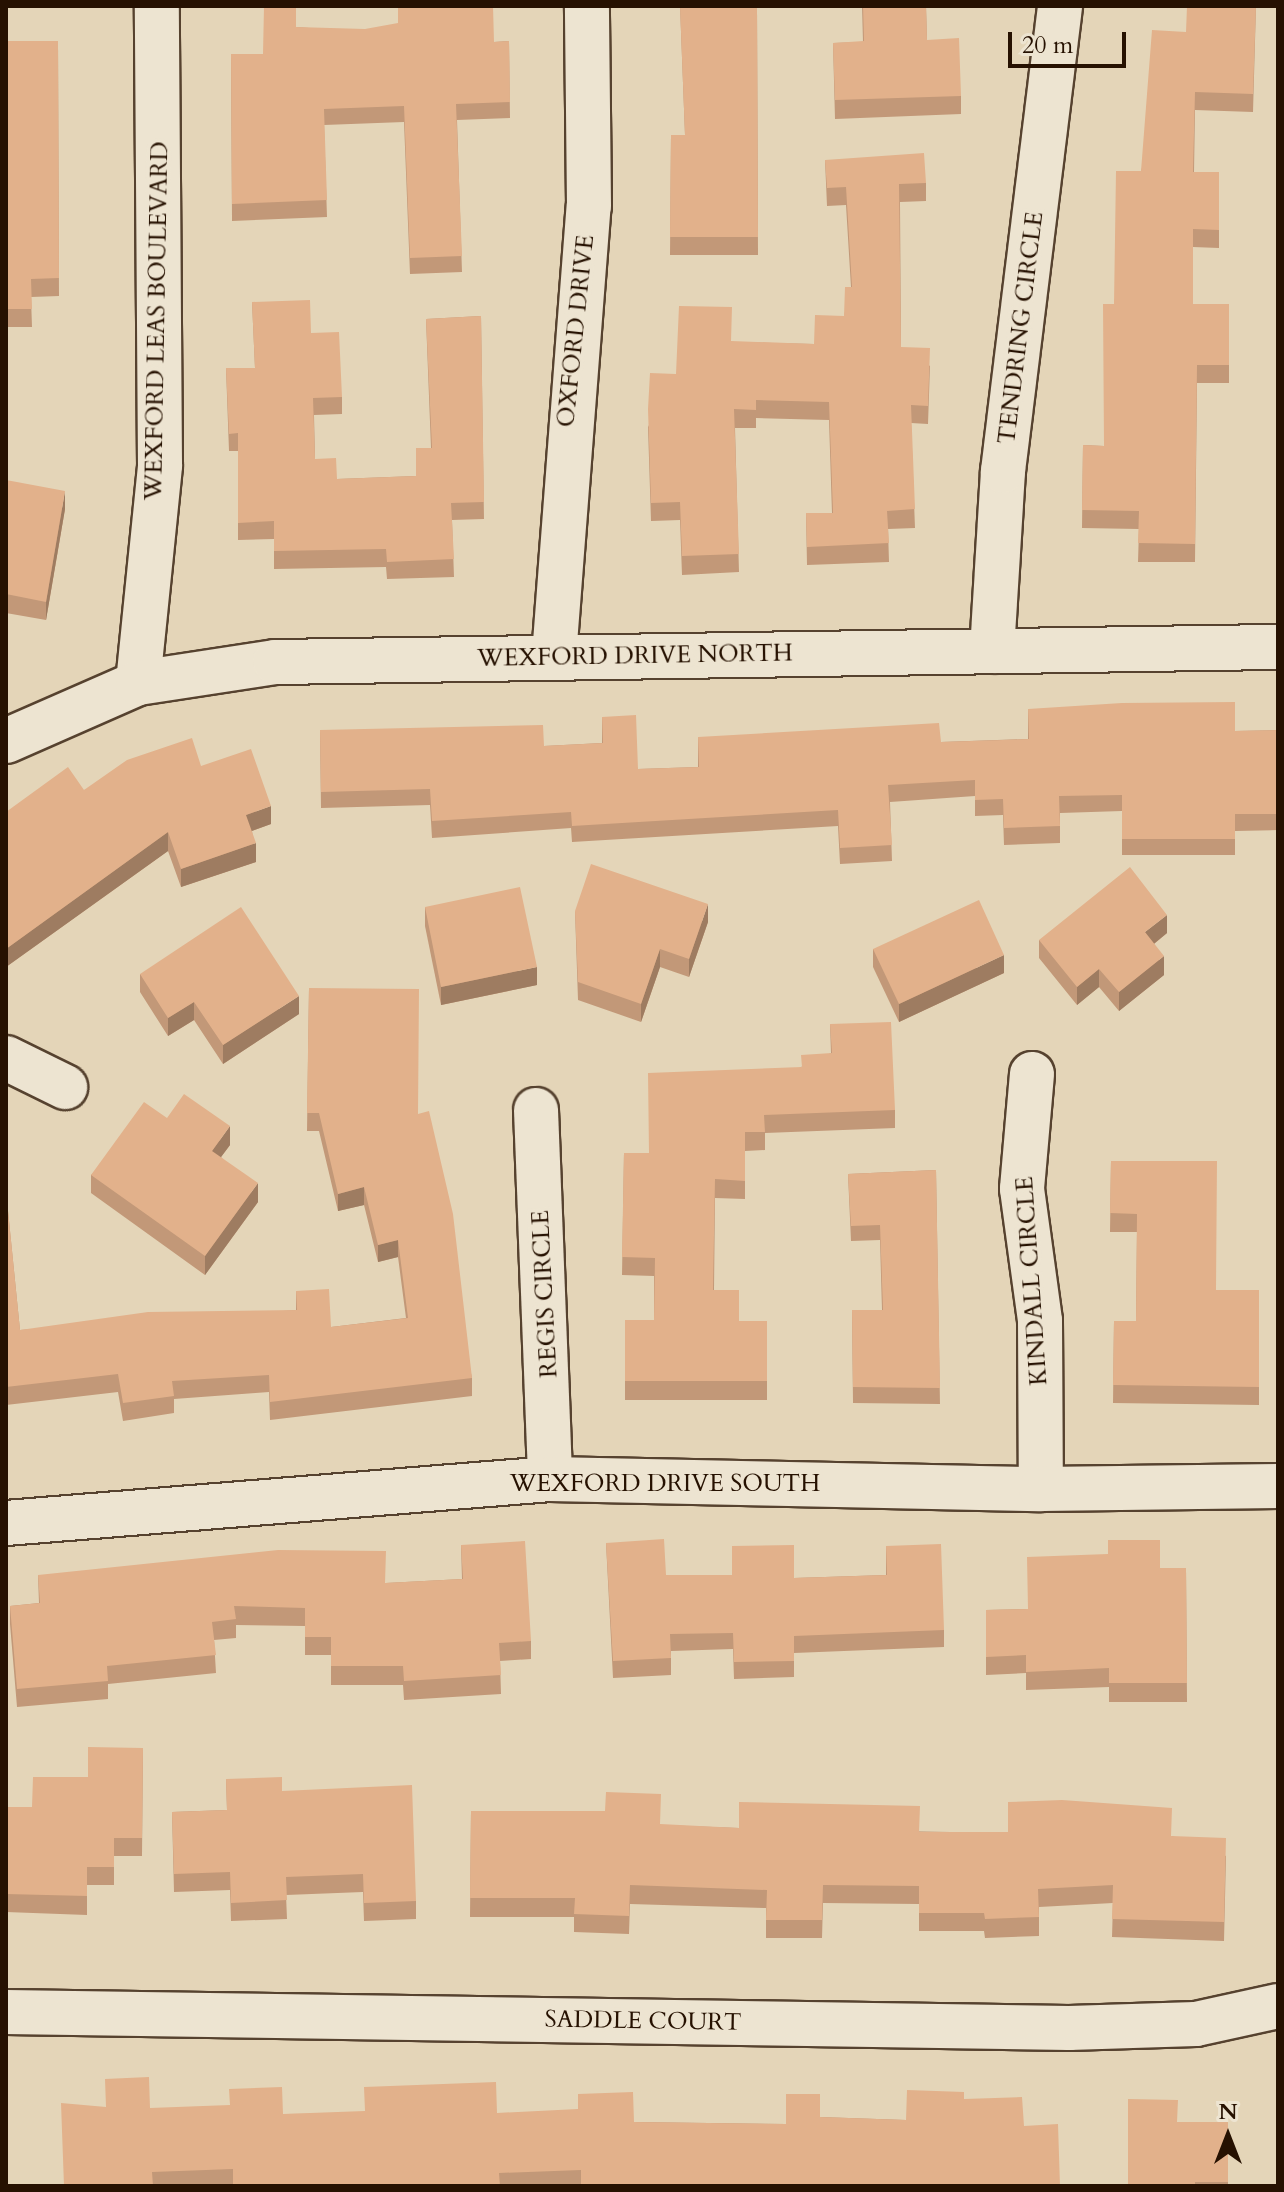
<!DOCTYPE html>
<html>
<head>
<meta charset="utf-8">
<style>
  body { margin:0 }
  #map { position:relative; width:1284px; height:2192px; overflow:hidden; background:#e4d5b8; font-family:Cardo,serif }
  div>[style] { position:absolute }
  .roads { filter:drop-shadow(2px 0 #56422f) drop-shadow(-2px 0 #56422f) drop-shadow(0 2px #56422f) drop-shadow(0 -2px #56422f) }
  .minor>* { height:44px; margin:-22px; padding:0 22px; transform-origin:22px; border-radius:22px; background:#ede4d1 }
  .wall>* { inset:0; background:#c29878 }
  .shaded-wall>* { inset:0; background:#9e7c61 }
  .building>* { inset:0; background:#e2b18b }
  span { translate:-50% -50%; white-space:nowrap; text-align:center; line-height:1.15; -webkit-text-stroke:8px #ede4d1; paint-order:stroke }
  .street-label { font-size:24px; color:#261101 }
  .frame { position:absolute; inset:0; border:8px solid #261101; pointer-events:none }
  .north { position:absolute; left:1188px; top:2096px; width:80px; height:80px; -webkit-text-stroke:6px #ede4d1; paint-order:stroke; rotate:0deg; font-size:22px; font-weight:700; line-height:32px; text-align:center; color:#261101 }
  .north::after { content:''; display:block; margin:auto; width:28px; height:36px; background:#261101; clip-path:polygon(50% 0,100% 100%,50% 72%,0 100%) }
  .scale { position:absolute; left:1008px; top:32px; width:118px; height:36px; box-sizing:border-box; border:4px solid #261101; border-top:0; padding-left:10px; font-size:24px; line-height:28px; white-space:nowrap; color:#261101; -webkit-text-stroke:6px #ede4d1; paint-order:stroke }
</style>
</head>
<body>
<div id="map">
  <div class="roads">
    <div class="minor">
      <i style="left:992px;top:651px;width:180px;rotate:-86.5deg"></i>
      <i style="left:1003px;top:471px;width:468px;rotate:-83deg"></i>
      <i style="left:554px;top:656px;width:451px;rotate:-85.6deg"></i>
      <i style="left:589px;top:206px;width:200px;rotate:-90.6deg"></i>
      <i style="left:138px;top:683px;width:219px;rotate:-84.2deg"></i>
      <i style="left:160px;top:465px;width:459px;rotate:-90.4deg"></i>
      <i style="left:6px;top:741px;width:144px;rotate:-23.7deg"></i>
      <i style="left:138px;top:683px;width:139px;rotate:-8.7deg"></i>
      <i style="left:275px;top:662px;width:1003px;rotate:-0.86deg"></i>
      <i style="left:6px;top:1058px;width:66px;rotate:26.2deg"></i>
      <i style="left:1032px;top:1074px;width:115px;rotate:95deg"></i>
      <i style="left:1022px;top:1189px;width:133px;rotate:82.2deg"></i>
      <i style="left:1040px;top:1321px;width:168px;rotate:89.7deg"></i>
      <i style="left:536px;top:1110px;width:369px;rotate:87.8deg"></i>
      <i style="left:6px;top:1523px;width:546px;rotate:-4.62deg"></i>
      <i style="left:550px;top:1479px;width:491px;rotate:1.2deg"></i>
      <i style="left:1041px;top:1489px;width:237px;rotate:-0.7deg"></i>
      <i style="left:6px;top:2012px;width:1063px;rotate:0.86deg"></i>
      <i style="left:1069px;top:2028px;width:127px;rotate:-1.8deg"></i>
      <i style="left:1196px;top:2024px;width:84px;rotate:-12.4deg"></i>
    </div>
  </div>
  <div class="wall">
    <i style="clip-path:polygon(680px 6px,757px 6px,758px 255px,670px 255px,671px 135px,685px 135px)"></i>
    <i style="clip-path:polygon(862px 6px,926px 6px,927px 40px,961px 96px,961px 114px,835px 119px,833px 43px,863px 42px)"></i>
    <i style="clip-path:polygon(1256px 6px,1253px 112px,1195px 110px,1194px 172px,1219px 172px,1219px 248px,1193px 247px,1193px 304px,1229px 304px,1229px 383px,1197px 383px,1195px 562px,1138px 562px,1139px 529px,1082px 528px,1083px 445px,1104px 446px,1114px 304px,1141px 171px,1186px 32px)"></i>
    <i style="clip-path:polygon(296px 27px,494px 42px,509px 41px,510px 118px,457px 120px,462px 272px,410px 274px,404px 122px,324px 125px,327px 217px,232px 221px,231px 54px,263px 54px)"></i>
    <i style="clip-path:polygon(6px 41px,58px 41px,59px 296px,31px 297px,32px 327px,6px 327px)"></i>
    <i style="clip-path:polygon(825px 160px,926px 183px,926px 201px,900px 202px,901px 347px,930px 366px,928px 424px,911px 423px,915px 528px,888px 529px,889px 562px,807px 565px,806px 513px,832px 513px,829px 420px,756px 418px,756px 428px,735px 428px,739px 572px,682px 575px,680px 520px,651px 521px,648px 427px,676px 374px,732px 342px,814px 344px,844px 316px,851px 287px,846px 205px,827px 206px)"></i>
    <i style="clip-path:polygon(252px 302px,311px 333px,342px 397px,342px 414px,314px 415px,315px 459px,337px 479px,416px 476px,431px 448px,426px 319px,481px 316px,484px 519px,452px 520px,454px 577px,387px 579px,386px 567px,274px 569px,274px 539px,238px 540px,238px 451px,229px 451px,226px 368px,255px 368px)"></i>
    <i style="clip-path:polygon(6px 480px,65px 509px,46px 620px,6px 613px)"></i>
    <i style="clip-path:polygon(1028px 709px,1235px 731px,1278px 730px,1278px 830px,1235px 831px,1235px 855px,1122px 855px,1122px 811px,1060px 813px,1060px 843px,1004px 845px,1003px 815px,975px 816px,975px 796px,890px 802px,892px 861px,840px 864px,838px 826px,572px 842px,571px 828px,432px 838px,430px 805px,321px 808px,320px 730px,544px 746px,602px 743px,602px 717px,638px 769px,698px 767px,698px 737px,941px 742px,1028px 739px)"></i>
    <i style="clip-path:polygon(201px 766px,271px 824px,252px 831px,256px 862px,181px 887px,168px 851px,6px 967px,6px 812px,84px 790px)"></i>
    <i style="clip-path:polygon(425px 907px,537px 985px,441px 1005px,425px 926px)"></i>
    <i style="clip-path:polygon(575px 911px,708px 922px,689px 977px,660px 967px,641px 1022px,578px 1000px)"></i>
    <i style="clip-path:polygon(1167px 933px,1154px 944px,1164px 975px,1119px 1011px,1099px 987px,1077px 1005px,1039px 958px,1039px 940px)"></i>
    <i style="clip-path:polygon(873px 949px,1004px 973px,899px 1022px,873px 967px)"></i>
    <i style="clip-path:polygon(140px 974px,299px 1014px,223px 1064px,194px 1020px,168px 1036px,140px 992px)"></i>
    <i style="clip-path:polygon(309px 988px,418px 1114px,472px 1378px,472px 1396px,270px 1420px,269px 1392px,174px 1399px,174px 1413px,123px 1421px,118px 1392px,6px 1405px,6px 1191px,20px 1330px,296px 1310px,296px 1291px,331px 1327px,406px 1318px,398px 1257px,378px 1262px,364px 1205px,338px 1211px,319px 1131px,307px 1131px)"></i>
    <i style="clip-path:polygon(830px 1024px,895px 1110px,895px 1128px,765px 1133px,765px 1150px,745px 1151px,745px 1199px,715px 1198px,714px 1290px,739px 1321px,767px 1321px,767px 1400px,625px 1400px,625px 1320px,654px 1320px,654px 1276px,622px 1275px,624px 1153px,649px 1153px,801px 1067px,831px 1053px)"></i>
    <i style="clip-path:polygon(167px 1118px,230px 1145px,221px 1157px,258px 1202px,205px 1275px,91px 1193px,91px 1175px)"></i>
    <i style="clip-path:polygon(1111px 1161px,1216px 1290px,1259px 1290px,1259px 1405px,1113px 1403px,1114px 1321px,1136px 1321px,1137px 1232px,1110px 1232px)"></i>
    <i style="clip-path:polygon(936px 1170px,940px 1404px,853px 1403px,852px 1310px,882px 1310px,880px 1240px,851px 1241px,848px 1174px)"></i>
    <i style="clip-path:polygon(606px 1543px,666px 1575px,794px 1578px,886px 1575px,886px 1546px,944px 1630px,944px 1647px,794px 1653px,794px 1677px,734px 1679px,733px 1649px,671px 1651px,671px 1675px,613px 1678px)"></i>
    <i style="clip-path:polygon(461px 1545px,531px 1641px,531px 1659px,500px 1661px,501px 1694px,404px 1700px,403px 1685px,331px 1685px,331px 1655px,305px 1655px,305px 1626px,236px 1625px,236px 1638px,214px 1640px,216px 1673px,108px 1684px,108px 1699px,17px 1707px,10px 1624px,10px 1606px,39px 1603px,38px 1575px,386px 1583px,462px 1579px)"></i>
    <i style="clip-path:polygon(1160px 1568px,1186px 1568px,1187px 1702px,1109px 1702px,1109px 1687px,1026px 1690px,1026px 1673px,986px 1675px,986px 1610px,1028px 1609px)"></i>
    <i style="clip-path:polygon(143px 1748px,142px 1856px,114px 1856px,114px 1885px,87px 1885px,87px 1915px,6px 1912px,6px 1807px,32px 1807px)"></i>
    <i style="clip-path:polygon(226px 1779px,282px 1791px,416px 1901px,416px 1919px,364px 1921px,363px 1892px,286px 1895px,287px 1919px,231px 1921px,230px 1890px,174px 1892px,172px 1812px,227px 1810px)"></i>
    <i style="clip-path:polygon(471px 1811px,605px 1811px,661px 1825px,739px 1828px,1172px 1836px,1226px 1856px,1224px 1941px,1112px 1937px,1113px 1903px,1039px 1907px,1039px 1936px,985px 1938px,984px 1931px,919px 1931px,919px 1904px,823px 1903px,822px 1938px,766px 1938px,766px 1908px,630px 1904px,629px 1934px,574px 1932px,574px 1917px,470px 1917px)"></i>
    <i style="clip-path:polygon(964px 2099px,1024px 2126px,1060px 2186px,63px 2186px,105px 2107px,150px 2108px,283px 2114px,497px 2113px,634px 2122px,786px 2124px,820px 2117px,906px 2120px)"></i>
    <i style="clip-path:polygon(1178px 2122px,1228px 2122px,1228px 2186px,1128px 2186px)"></i>
  </div>
  <div class="shaded-wall">
    <i style="clip-path:polygon(65px 491px,65px 509px,46px 620px,46px 602px)"></i>
    <i style="clip-path:polygon(271px 806px,271px 824px,246px 833px,246px 815px)"></i>
    <i style="clip-path:polygon(168px 832px,168px 851px,6px 967px,6px 949px)"></i>
    <i style="clip-path:polygon(256px 843px,256px 862px,181px 887px,181px 869px)"></i>
    <i style="clip-path:polygon(708px 904px,708px 922px,689px 977px,689px 959px)"></i>
    <i style="clip-path:polygon(1167px 915px,1167px 933px,1145px 951px,1145px 932px)"></i>
    <i style="clip-path:polygon(660px 949px,660px 967px,641px 1022px,641px 1004px)"></i>
    <i style="clip-path:polygon(1004px 955px,1004px 973px,899px 1022px,899px 1004px)"></i>
    <i style="clip-path:polygon(1164px 956px,1164px 975px,1119px 1011px,1119px 992px)"></i>
    <i style="clip-path:polygon(537px 967px,537px 985px,441px 1005px,441px 987px)"></i>
    <i style="clip-path:polygon(1099px 969px,1099px 987px,1077px 1005px,1077px 987px)"></i>
    <i style="clip-path:polygon(299px 996px,299px 1014px,223px 1064px,223px 1045px)"></i>
    <i style="clip-path:polygon(194px 1002px,194px 1020px,168px 1036px,168px 1018px)"></i>
    <i style="clip-path:polygon(230px 1126px,230px 1145px,212px 1169px,212px 1151px)"></i>
    <i style="clip-path:polygon(258px 1183px,258px 1202px,205px 1275px,205px 1256px)"></i>
    <i style="clip-path:polygon(364px 1187px,364px 1205px,338px 1211px,338px 1194px)"></i>
    <i style="clip-path:polygon(398px 1240px,398px 1257px,378px 1262px,378px 1245px)"></i>
  </div>
  <div class="building">
    <i style="clip-path:polygon(264px 6px,296px 6px,296px 27px,365px 29px,398px 23px,398px 6px,493px 6px,494px 42px,509px 41px,510px 102px,456px 104px,462px 256px,410px 258px,404px 106px,324px 109px,327px 200px,232px 204px,231px 54px,263px 54px)"></i>
    <i style="clip-path:polygon(680px 6px,757px 6px,758px 237px,670px 237px,671px 135px,685px 135px)"></i>
    <i style="clip-path:polygon(863px 6px,926px 6px,927px 40px,959px 38px,961px 96px,835px 100px,833px 43px,864px 41px)"></i>
    <i style="clip-path:polygon(1187px 6px,1256px 6px,1253px 94px,1195px 92px,1193px 172px,1219px 172px,1219px 230px,1193px 229px,1193px 304px,1229px 304px,1229px 365px,1197px 365px,1195px 544px,1138px 543px,1139px 511px,1082px 510px,1083px 445px,1104px 446px,1103px 304px,1114px 304px,1116px 171px,1141px 171px,1152px 30px,1186px 32px)"></i>
    <i style="clip-path:polygon(6px 41px,58px 41px,59px 278px,31px 279px,32px 309px,6px 309px)"></i>
    <i style="clip-path:polygon(924px 153px,926px 183px,899px 184px,901px 347px,930px 348px,928px 406px,911px 405px,915px 509px,887px 511px,889px 543px,807px 547px,806px 513px,833px 513px,829px 402px,756px 400px,756px 410px,734px 409px,739px 554px,682px 556px,680px 502px,651px 503px,648px 409px,650px 373px,676px 374px,679px 306px,732px 307px,731px 341px,814px 344px,815px 315px,844px 316px,845px 287px,852px 287px,846px 187px,827px 188px,825px 160px)"></i>
    <i style="clip-path:polygon(310px 300px,311px 333px,339px 332px,342px 397px,313px 398px,315px 459px,336px 458px,337px 479px,416px 476px,416px 448px,432px 448px,426px 319px,481px 316px,484px 502px,451px 503px,454px 559px,387px 562px,386px 549px,274px 551px,274px 521px,238px 523px,238px 433px,229px 434px,226px 368px,255px 368px,252px 302px)"></i>
    <i style="clip-path:polygon(6px 480px,65px 491px,46px 602px,6px 594px)"></i>
    <i style="clip-path:polygon(1235px 702px,1235px 731px,1278px 730px,1278px 814px,1235px 814px,1235px 839px,1122px 839px,1122px 795px,1059px 796px,1060px 826px,1004px 828px,1003px 799px,975px 800px,975px 780px,888px 785px,892px 845px,840px 848px,838px 810px,572px 826px,571px 812px,432px 821px,430px 789px,321px 792px,320px 730px,543px 725px,544px 746px,603px 743px,602px 717px,636px 715px,638px 769px,699px 767px,698px 737px,939px 723px,941px 742px,1029px 739px,1028px 709px,1122px 703px)"></i>
    <i style="clip-path:polygon(192px 738px,201px 766px,251px 749px,271px 806px,246px 815px,256px 843px,181px 869px,168px 832px,6px 949px,6px 812px,68px 767px,84px 790px,127px 760px)"></i>
    <i style="clip-path:polygon(591px 864px,708px 904px,689px 959px,660px 949px,641px 1004px,578px 982px,575px 911px)"></i>
    <i style="clip-path:polygon(1130px 867px,1167px 915px,1145px 932px,1164px 956px,1119px 992px,1099px 969px,1077px 987px,1039px 940px)"></i>
    <i style="clip-path:polygon(520px 887px,537px 967px,441px 987px,425px 907px)"></i>
    <i style="clip-path:polygon(979px 900px,1004px 955px,899px 1004px,873px 949px)"></i>
    <i style="clip-path:polygon(241px 907px,299px 996px,223px 1045px,194px 1002px,168px 1018px,140px 974px)"></i>
    <i style="clip-path:polygon(309px 988px,419px 989px,418px 1114px,429px 1111px,453px 1214px,472px 1378px,270px 1402px,269px 1375px,172px 1381px,174px 1396px,123px 1403px,118px 1374px,6px 1387px,6px 1191px,20px 1330px,148px 1312px,297px 1310px,296px 1291px,329px 1289px,331px 1327px,408px 1318px,398px 1240px,378px 1245px,364px 1187px,338px 1194px,319px 1113px,307px 1113px)"></i>
    <i style="clip-path:polygon(891px 1022px,895px 1110px,764px 1115px,765px 1132px,745px 1132px,745px 1181px,715px 1179px,713px 1290px,739px 1290px,739px 1321px,767px 1321px,767px 1381px,625px 1381px,625px 1320px,654px 1320px,655px 1258px,622px 1257px,624px 1153px,649px 1153px,648px 1073px,802px 1067px,801px 1055px,832px 1053px,830px 1024px)"></i>
    <i style="clip-path:polygon(184px 1094px,230px 1126px,212px 1151px,258px 1183px,205px 1256px,91px 1175px,144px 1102px,167px 1118px)"></i>
    <i style="clip-path:polygon(1111px 1161px,1217px 1161px,1216px 1290px,1259px 1290px,1259px 1387px,1113px 1385px,1114px 1321px,1136px 1321px,1137px 1214px,1110px 1213px)"></i>
    <i style="clip-path:polygon(936px 1170px,940px 1388px,853px 1387px,852px 1310px,883px 1310px,880px 1225px,851px 1226px,848px 1174px)"></i>
    <i style="clip-path:polygon(664px 1539px,666px 1575px,732px 1575px,732px 1546px,794px 1545px,794px 1578px,887px 1575px,886px 1546px,941px 1544px,944px 1630px,794px 1636px,794px 1661px,734px 1662px,733px 1633px,670px 1634px,671px 1658px,613px 1661px,606px 1543px)"></i>
    <i style="clip-path:polygon(1108px 1540px,1160px 1540px,1160px 1568px,1186px 1568px,1187px 1683px,1109px 1683px,1109px 1668px,1026px 1672px,1026px 1655px,986px 1657px,986px 1610px,1028px 1609px,1027px 1557px,1108px 1554px)"></i>
    <i style="clip-path:polygon(525px 1541px,531px 1641px,499px 1643px,501px 1675px,404px 1681px,403px 1666px,331px 1666px,331px 1637px,305px 1637px,305px 1608px,234px 1606px,236px 1619px,212px 1622px,216px 1655px,107px 1666px,108px 1681px,17px 1689px,10px 1606px,40px 1603px,38px 1575px,278px 1550px,386px 1551px,385px 1583px,463px 1579px,461px 1545px)"></i>
    <i style="clip-path:polygon(88px 1747px,143px 1748px,142px 1838px,114px 1838px,114px 1867px,87px 1867px,87px 1896px,6px 1894px,6px 1807px,32px 1807px,33px 1777px,88px 1777px)"></i>
    <i style="clip-path:polygon(282px 1777px,282px 1791px,412px 1785px,416px 1901px,364px 1903px,363px 1874px,286px 1877px,287px 1900px,231px 1903px,230px 1872px,174px 1874px,172px 1812px,227px 1810px,226px 1779px)"></i>
    <i style="clip-path:polygon(606px 1792px,661px 1794px,660px 1824px,739px 1828px,739px 1802px,920px 1806px,919px 1832px,1008px 1832px,1008px 1802px,1062px 1800px,1172px 1808px,1171px 1836px,1226px 1838px,1224px 1922px,1112px 1919px,1113px 1885px,1038px 1889px,1039px 1917px,985px 1919px,984px 1913px,919px 1913px,919px 1886px,823px 1885px,822px 1920px,766px 1920px,767px 1890px,630px 1885px,629px 1916px,574px 1914px,575px 1898px,470px 1898px,471px 1811px,605px 1811px)"></i>
    <i style="clip-path:polygon(149px 2077px,150px 2108px,230px 2105px,229px 2089px,282px 2087px,283px 2114px,365px 2111px,364px 2087px,496px 2082px,497px 2113px,578px 2109px,578px 2094px,633px 2092px,634px 2122px,786px 2124px,786px 2094px,820px 2094px,820px 2117px,906px 2120px,907px 2090px,964px 2092px,964px 2099px,1022px 2097px,1024px 2126px,1058px 2124px,1060px 2186px,665px 2184px,665px 2186px,581px 2186px,581px 2170px,499px 2173px,500px 2186px,233px 2186px,233px 2169px,152px 2172px,153px 2186px,64px 2186px,61px 2103px,106px 2107px,105px 2079px)"></i>
    <i style="clip-path:polygon(1128px 2099px,1178px 2100px,1177px 2122px,1228px 2122px,1228px 2182px,1195px 2182px,1195px 2186px,1128px 2186px)"></i>
  </div>
  <div class="street-label">
    <span style="left:157px;top:321px;rotate:-89deg">WEXFORD LEAS BOULEVARD</span>
    <span style="left:1021px;top:328px;rotate:-83deg">TENDRING CIRCLE</span>
    <span style="left:576px;top:331px;rotate:-84deg">OXFORD DRIVE</span>
    <span style="left:635px;top:656px;rotate:-1deg">WEXFORD DRIVE NORTH</span>
    <span style="left:1032px;top:1281px;rotate:-94deg">KINDALL CIRCLE</span>
    <span style="left:545px;top:1294px;rotate:-93deg">REGIS CIRCLE</span>
    <span style="left:665px;top:1484px">WEXFORD DRIVE SOUTH</span>
    <span style="left:643px;top:2021px;rotate:1deg">SADDLE COURT</span>
  </div>
  <div class="frame"></div>
  <div class="north">N</div>
  <div class="scale">20 m</div>
</div>
</body>
</html>
